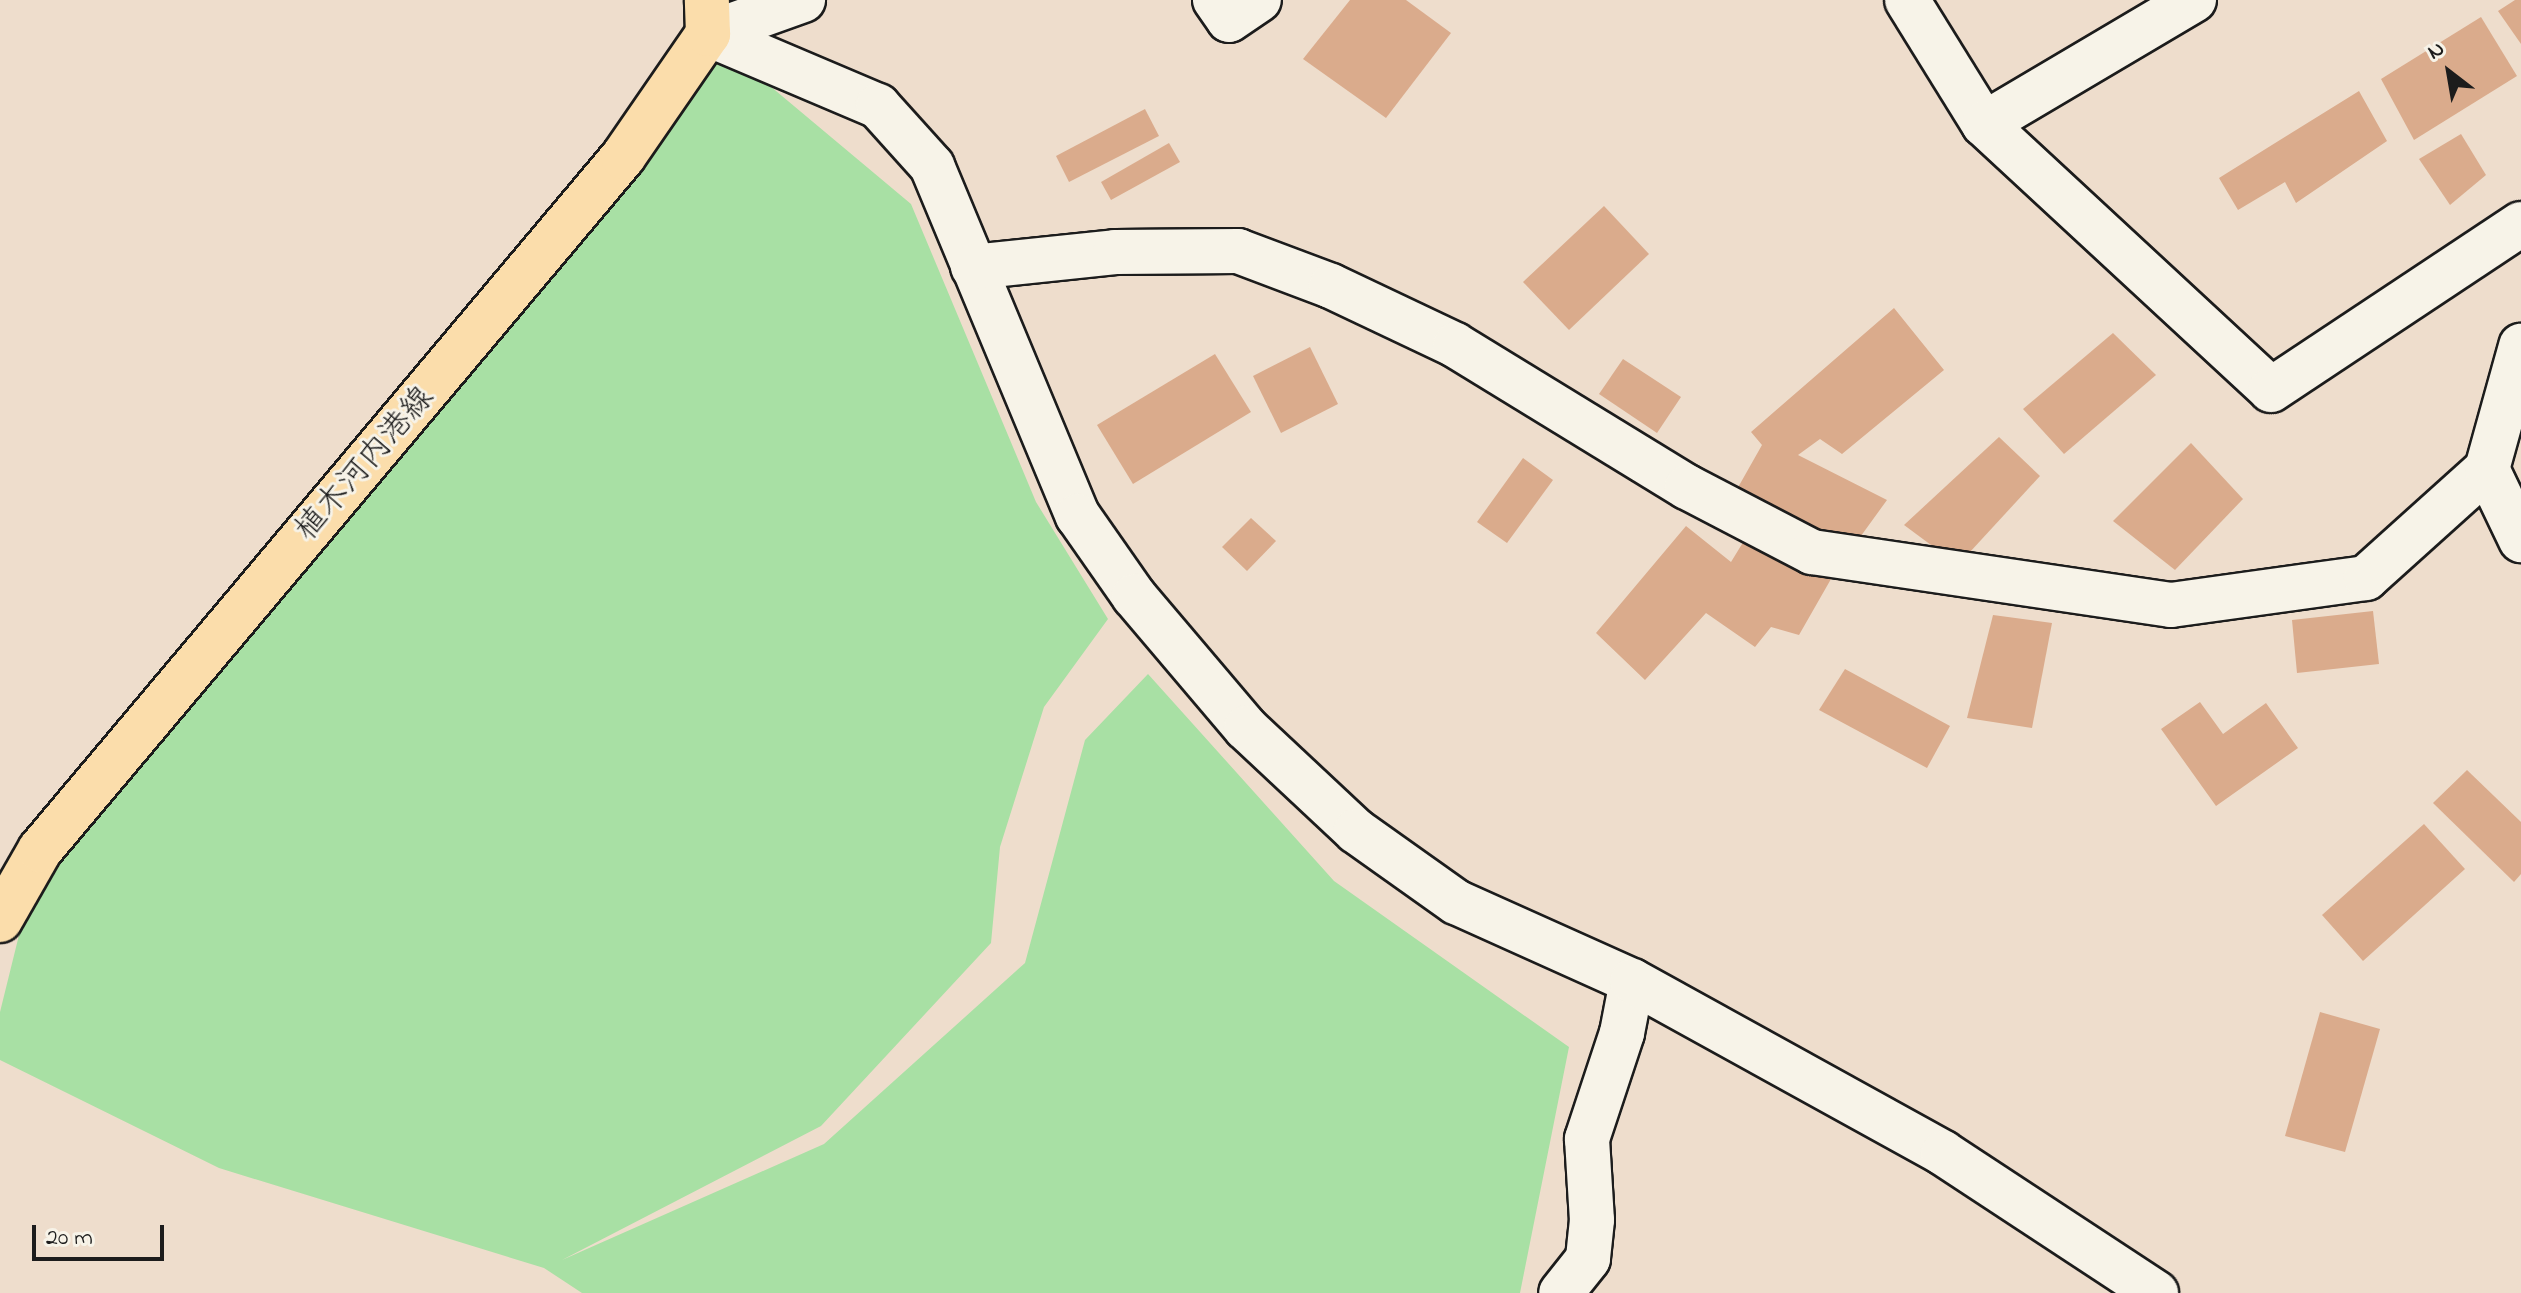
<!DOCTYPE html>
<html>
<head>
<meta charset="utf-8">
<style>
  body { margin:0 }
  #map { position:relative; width:2521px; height:1293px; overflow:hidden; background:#edc; font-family:"Indie Flower","Klee One",sans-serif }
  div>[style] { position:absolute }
  .green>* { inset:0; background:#a8e0a4 }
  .building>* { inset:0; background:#daab8c }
  .roads { filter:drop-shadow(2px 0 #1c1c1c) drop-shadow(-2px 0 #1c1c1c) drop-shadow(0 2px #1c1c1c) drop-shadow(0 -2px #1c1c1c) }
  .minor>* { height:44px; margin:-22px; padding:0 22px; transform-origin:22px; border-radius:22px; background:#f7f3e8 }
  .major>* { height:44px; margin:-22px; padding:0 22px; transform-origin:22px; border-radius:22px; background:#fbddab }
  span { translate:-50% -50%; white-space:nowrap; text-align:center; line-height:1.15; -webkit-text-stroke:6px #f7f3e8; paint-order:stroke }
  .street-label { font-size:32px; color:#1c1c1c }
  .north { position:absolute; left:2409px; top:32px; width:80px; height:80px; -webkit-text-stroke:6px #f7f3e8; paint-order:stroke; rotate:329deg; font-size:22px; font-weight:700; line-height:32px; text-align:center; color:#1c1c1c }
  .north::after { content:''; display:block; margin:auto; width:28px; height:36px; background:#1c1c1c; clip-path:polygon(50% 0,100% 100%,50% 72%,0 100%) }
  .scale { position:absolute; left:32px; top:1225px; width:132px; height:36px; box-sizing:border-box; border:4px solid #1c1c1c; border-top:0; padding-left:10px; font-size:24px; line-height:28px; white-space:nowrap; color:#1c1c1c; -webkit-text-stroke:6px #f7f3e8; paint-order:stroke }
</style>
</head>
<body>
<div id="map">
  <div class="green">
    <i style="clip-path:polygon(708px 34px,911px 204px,1036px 502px,1108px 619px,1044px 707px,1000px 847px,991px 943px,821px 1126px,562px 1260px,824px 1144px,1025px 963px,1085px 740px,1148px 674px,1334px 881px,1569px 1047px,1520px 1293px,582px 1293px,544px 1268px,219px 1168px,0 1060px,0 1012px,40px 850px)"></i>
  </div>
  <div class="building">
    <i style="clip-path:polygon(1350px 0,1406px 0,1451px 33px,1386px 118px,1303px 59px)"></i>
    <i style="clip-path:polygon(2515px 0,2521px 0,2521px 44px,2498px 11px)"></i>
    <i style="clip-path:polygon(2481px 17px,2517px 76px,2414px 140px,2381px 79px)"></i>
    <i style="clip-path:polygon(2359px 91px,2387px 141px,2296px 203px,2285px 182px,2238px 210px,2219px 178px)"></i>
    <i style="clip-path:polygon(1145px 109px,1159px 136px,1069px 182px,1056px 156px)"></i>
    <i style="clip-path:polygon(2461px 134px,2486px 175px,2450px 205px,2419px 159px)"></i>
    <i style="clip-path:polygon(1169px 143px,1180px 162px,1111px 200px,1101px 182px)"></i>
    <i style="clip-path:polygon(1604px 206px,1649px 254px,1569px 330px,1523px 282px)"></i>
    <i style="clip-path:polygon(1894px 308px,1944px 370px,1842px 454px,1820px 439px,1798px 455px,1887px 500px,1845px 558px,1732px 498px,1762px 445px,1751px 432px)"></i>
    <i style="clip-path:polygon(2113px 333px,2156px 375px,2064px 454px,2023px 409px)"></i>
    <i style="clip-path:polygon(1310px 347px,1338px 404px,1281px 433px,1253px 376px)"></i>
    <i style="clip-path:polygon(1215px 354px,1251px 412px,1133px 484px,1097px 425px)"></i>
    <i style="clip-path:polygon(1623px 359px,1681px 397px,1657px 433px,1599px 394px)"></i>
    <i style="clip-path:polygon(1999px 437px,2040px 476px,1958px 565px,1904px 525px)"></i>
    <i style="clip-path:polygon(2191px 443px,2243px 499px,2175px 570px,2113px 521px)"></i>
    <i style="clip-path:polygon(1523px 458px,1553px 480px,1507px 543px,1477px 522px)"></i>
    <i style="clip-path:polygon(1251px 518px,1276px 541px,1247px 571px,1222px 547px)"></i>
    <i style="clip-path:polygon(1686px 526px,1731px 562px,1750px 531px,1835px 572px,1799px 635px,1771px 627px,1755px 647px,1706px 613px,1645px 680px,1596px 633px)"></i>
    <i style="clip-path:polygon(2373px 611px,2379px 664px,2297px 673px,2292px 620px)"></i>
    <i style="clip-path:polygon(1993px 615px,2052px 623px,2032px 728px,1967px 718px)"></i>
    <i style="clip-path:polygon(1845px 669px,1950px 726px,1927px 768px,1819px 710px)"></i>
    <i style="clip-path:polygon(2200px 702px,2223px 734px,2266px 703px,2298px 748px,2216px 806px,2161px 729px)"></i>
    <i style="clip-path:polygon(2467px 770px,2521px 822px,2521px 874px,2514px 882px,2433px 803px)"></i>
    <i style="clip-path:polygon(2424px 824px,2465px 869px,2363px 961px,2322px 915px)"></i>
    <i style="clip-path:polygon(2320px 1012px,2380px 1029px,2345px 1152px,2285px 1136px)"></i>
  </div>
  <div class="roads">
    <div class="minor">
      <i style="left:1215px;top:0;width:24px;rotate:55deg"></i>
      <i style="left:1229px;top:20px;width:36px;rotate:-34deg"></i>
      <i style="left:1907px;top:0;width:146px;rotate:58.2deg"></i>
      <i style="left:1984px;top:124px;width:391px;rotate:42.8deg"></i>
      <i style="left:2271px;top:390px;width:300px;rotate:-33.6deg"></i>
      <i style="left:708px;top:34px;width:185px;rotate:23deg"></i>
      <i style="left:878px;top:106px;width:81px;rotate:48deg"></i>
      <i style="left:932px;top:166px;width:379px;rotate:67.4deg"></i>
      <i style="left:1078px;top:516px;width:98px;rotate:55deg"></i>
      <i style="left:1134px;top:596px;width:173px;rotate:49.7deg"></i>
      <i style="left:1246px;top:728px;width:151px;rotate:43.1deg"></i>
      <i style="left:1356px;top:831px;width:123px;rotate:35.4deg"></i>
      <i style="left:1456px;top:902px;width:193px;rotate:24.2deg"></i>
      <i style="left:1632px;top:981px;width:53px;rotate:100.9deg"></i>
      <i style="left:1622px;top:1033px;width:112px;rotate:108.3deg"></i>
      <i style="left:1587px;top:1139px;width:81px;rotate:86.5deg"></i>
      <i style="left:1592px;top:1220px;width:39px;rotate:96deg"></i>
      <i style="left:1588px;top:1259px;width:43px;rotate:128.5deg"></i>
      <i style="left:708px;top:34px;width:101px;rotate:-19.7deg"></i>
      <i style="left:1984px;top:124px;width:244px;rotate:-30.6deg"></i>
      <i style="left:973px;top:267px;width:143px;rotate:-6deg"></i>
      <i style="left:1115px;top:252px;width:123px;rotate:-0.5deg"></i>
      <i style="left:1238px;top:251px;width:99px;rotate:20.6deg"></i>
      <i style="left:1331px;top:286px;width:137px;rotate:25.4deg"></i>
      <i style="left:1455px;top:345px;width:272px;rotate:31.5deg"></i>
      <i style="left:1687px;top:487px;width:141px;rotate:27.5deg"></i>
      <i style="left:1812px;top:552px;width:363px;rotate:8.4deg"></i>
      <i style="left:2171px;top:605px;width:197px;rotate:-7.9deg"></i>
      <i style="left:2366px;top:578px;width:163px;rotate:-42deg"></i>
      <i style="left:2487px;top:469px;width:128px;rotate:-74.5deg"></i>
      <i style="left:2487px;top:469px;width:79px;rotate:64.4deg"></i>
      <i style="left:1632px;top:981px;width:355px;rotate:28.9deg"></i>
      <i style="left:1943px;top:1153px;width:255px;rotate:33.3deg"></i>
    </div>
    <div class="major">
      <i style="left:0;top:920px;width:81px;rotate:-60.3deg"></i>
      <i style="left:40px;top:850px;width:906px;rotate:-49.93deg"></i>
      <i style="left:623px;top:157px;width:150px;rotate:-55.4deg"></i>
      <i style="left:708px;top:34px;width:34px;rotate:-92deg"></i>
    </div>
  </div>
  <div class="street-label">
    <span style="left:366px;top:465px;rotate:-49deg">植木河内港線</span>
  </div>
  <div class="north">N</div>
  <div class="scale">20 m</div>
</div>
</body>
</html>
